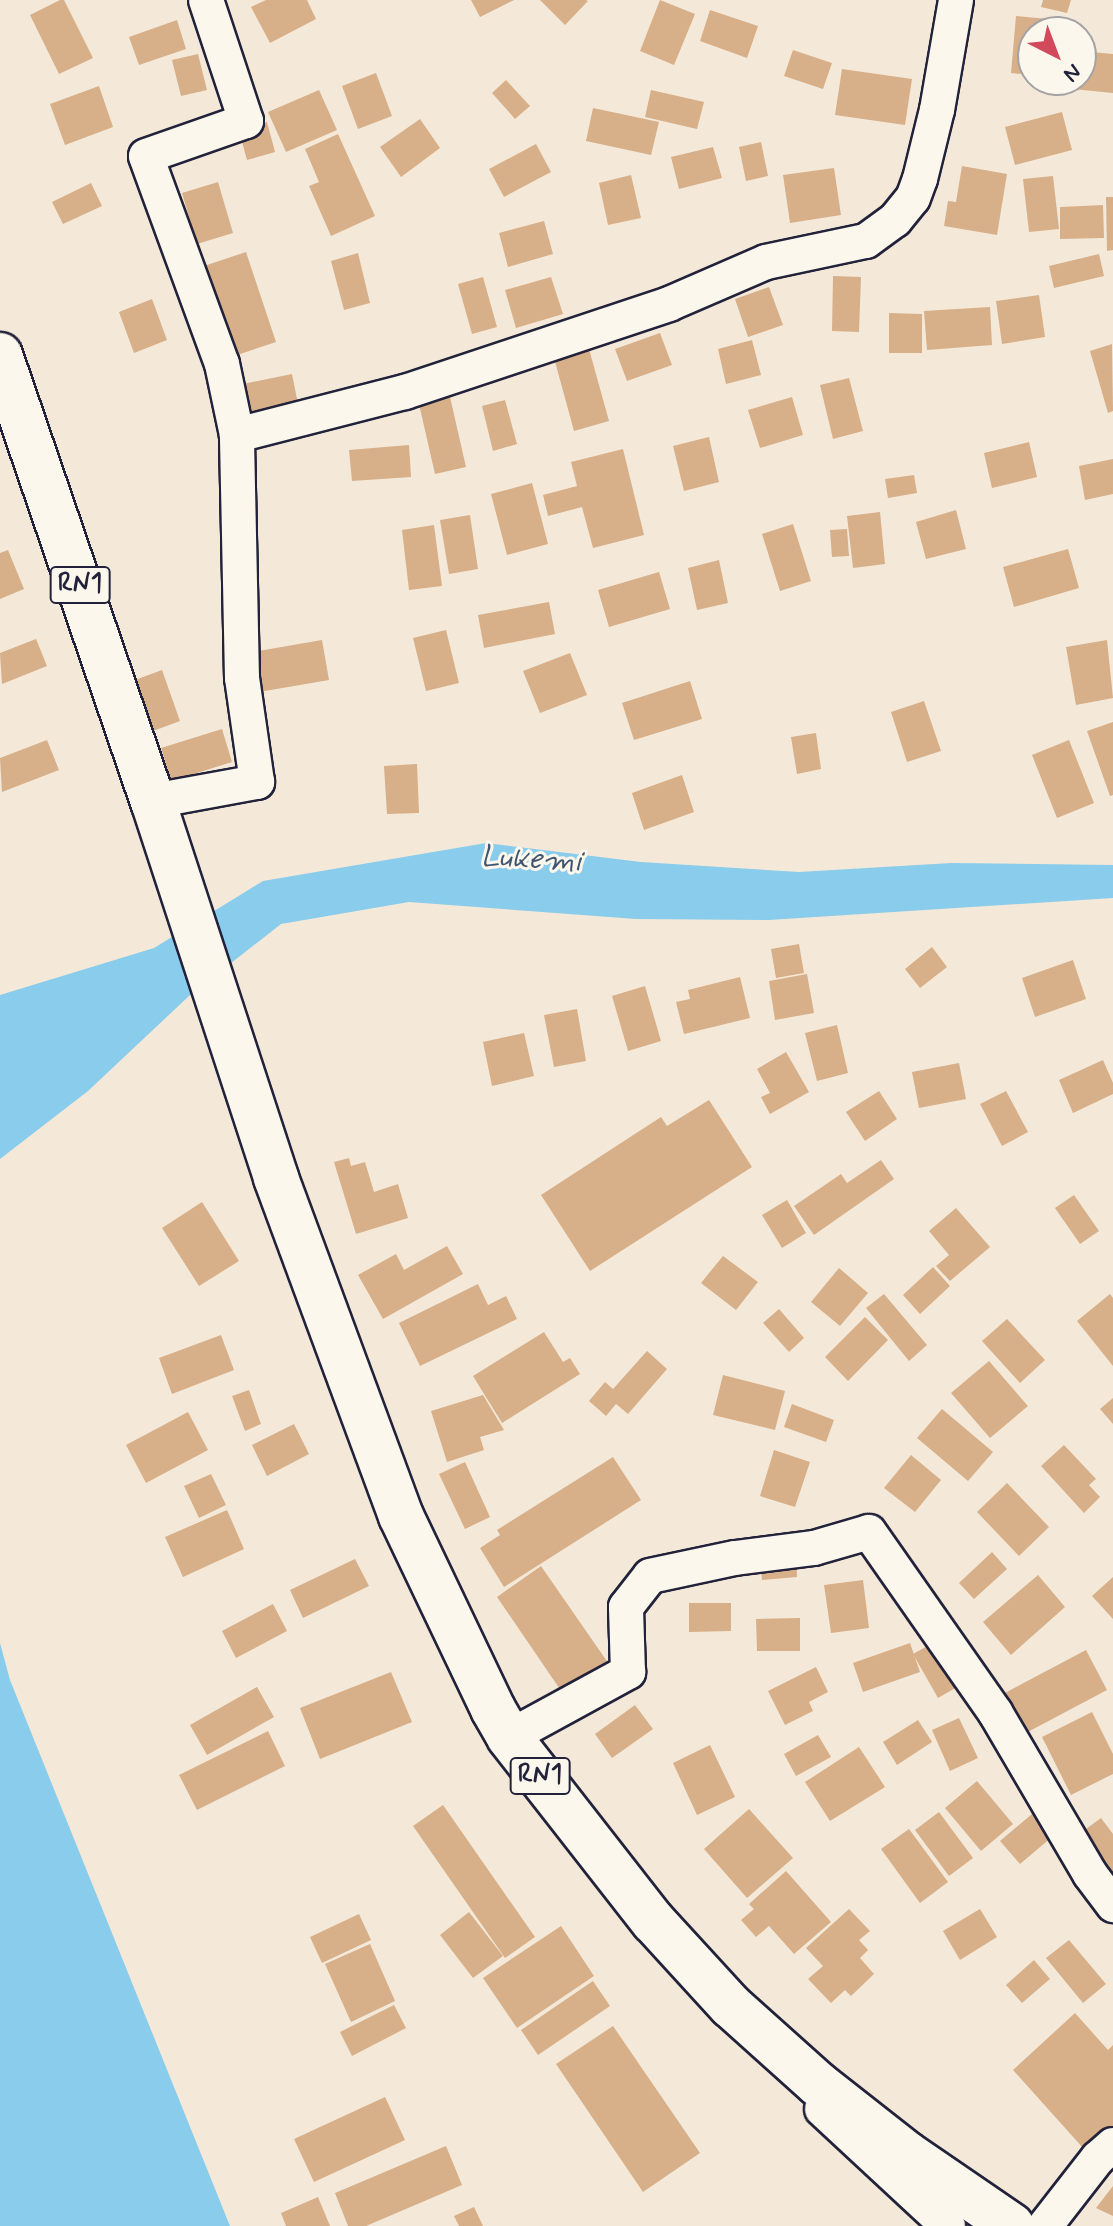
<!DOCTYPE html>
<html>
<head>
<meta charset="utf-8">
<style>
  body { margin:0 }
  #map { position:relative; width:1113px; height:2226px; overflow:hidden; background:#f4e9d8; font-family:Mynerve,sans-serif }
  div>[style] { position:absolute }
  .water>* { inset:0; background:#8acceb }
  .building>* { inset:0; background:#d7af89 }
  .roads { filter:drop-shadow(2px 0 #22223b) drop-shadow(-2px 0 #22223b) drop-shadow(0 2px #22223b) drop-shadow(0 -2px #22223b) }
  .minor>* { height:34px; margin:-17px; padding:0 17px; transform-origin:17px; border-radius:17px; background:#fbf7ec }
  .highway>* { height:44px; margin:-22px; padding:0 22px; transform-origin:22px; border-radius:22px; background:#fbf7ec }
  span { translate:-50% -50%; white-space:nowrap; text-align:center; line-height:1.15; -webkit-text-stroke:6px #fbf7ec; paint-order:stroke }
  .shield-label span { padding:2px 6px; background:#fbf7ec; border:2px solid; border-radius:6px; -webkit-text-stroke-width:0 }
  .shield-label { font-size:26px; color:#22223b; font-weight:700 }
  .water-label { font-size:30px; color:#415570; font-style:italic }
  .north { position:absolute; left:1017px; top:16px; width:80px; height:80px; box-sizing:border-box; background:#fbf7ec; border:2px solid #a4a2a5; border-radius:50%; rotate:138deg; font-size:22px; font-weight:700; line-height:32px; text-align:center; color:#22223b }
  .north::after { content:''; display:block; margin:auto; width:28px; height:36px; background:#d1495b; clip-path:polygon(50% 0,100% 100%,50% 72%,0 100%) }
</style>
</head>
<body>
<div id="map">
  <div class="water">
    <i style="clip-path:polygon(486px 843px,641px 862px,799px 872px,951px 863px,1113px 865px,1113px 898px,769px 920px,636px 919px,409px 902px,281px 924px,189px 996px,88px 1091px,0 1159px,0 995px,154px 948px,263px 881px)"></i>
    <i style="clip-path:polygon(0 1643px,10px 1680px,230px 2226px,0 2226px)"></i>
  </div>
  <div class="building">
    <i style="clip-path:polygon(60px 0,64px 0,93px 58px,59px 74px,30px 15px)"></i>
    <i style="clip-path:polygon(266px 0,307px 0,316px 19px,270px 43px,251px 7px)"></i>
    <i style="clip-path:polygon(471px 0,514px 0,480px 17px)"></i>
    <i style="clip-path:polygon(540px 0,586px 0,588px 1px,565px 25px)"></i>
    <i style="clip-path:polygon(660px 0,695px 14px,674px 65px,640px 51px)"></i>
    <i style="clip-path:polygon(1043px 0,1071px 0,1067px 13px,1041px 7px)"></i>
    <i style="clip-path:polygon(710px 10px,758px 26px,747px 58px,700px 41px)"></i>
    <i style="clip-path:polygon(1016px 16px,1048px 19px,1047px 32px,1033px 32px,1033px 75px,1011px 73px)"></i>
    <i style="clip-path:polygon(177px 20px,186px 49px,139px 65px,129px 37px)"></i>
    <i style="clip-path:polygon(793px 50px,832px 63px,823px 89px,784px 76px)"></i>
    <i style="clip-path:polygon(1081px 51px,1113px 54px,1113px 93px,1073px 89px,1073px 80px,1081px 80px)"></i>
    <i style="clip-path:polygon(198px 54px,207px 90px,181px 96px,172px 60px)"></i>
    <i style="clip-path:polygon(842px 69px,912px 79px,905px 125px,835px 115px)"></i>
    <i style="clip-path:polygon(376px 73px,392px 116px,358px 129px,342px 86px)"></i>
    <i style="clip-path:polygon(506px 80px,530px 106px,515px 119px,492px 93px)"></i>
    <i style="clip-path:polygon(99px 86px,113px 127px,65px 145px,50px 104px)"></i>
    <i style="clip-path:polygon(319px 90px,337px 130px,286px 152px,268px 112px)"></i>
    <i style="clip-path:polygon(651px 90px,704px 102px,697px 129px,645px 117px)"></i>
    <i style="clip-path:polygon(593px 108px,659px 122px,651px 155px,586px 141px)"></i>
    <i style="clip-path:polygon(1062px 112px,1072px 150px,1015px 165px,1005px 127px)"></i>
    <i style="clip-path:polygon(420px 119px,440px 148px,401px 177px,380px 147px)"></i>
    <i style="clip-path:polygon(267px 122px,275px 152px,247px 160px,239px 131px)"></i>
    <i style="clip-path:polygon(338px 134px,375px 216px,331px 236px,309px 186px,319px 182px,305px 149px)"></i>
    <i style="clip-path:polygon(761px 142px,768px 176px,746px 181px,739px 147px)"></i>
    <i style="clip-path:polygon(536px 144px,551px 172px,504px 197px,489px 169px)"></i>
    <i style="clip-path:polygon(713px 147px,722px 178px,679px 189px,671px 157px)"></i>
    <i style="clip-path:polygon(962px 166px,1007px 174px,997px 235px,944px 226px,948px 201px,956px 202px)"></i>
    <i style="clip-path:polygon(834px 168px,841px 215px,790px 223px,783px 175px)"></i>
    <i style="clip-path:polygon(631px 175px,641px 218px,608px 225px,599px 183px)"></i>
    <i style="clip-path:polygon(1053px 176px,1059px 229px,1029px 232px,1023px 179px)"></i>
    <i style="clip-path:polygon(218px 182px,233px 233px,197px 244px,182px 193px)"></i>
    <i style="clip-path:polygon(91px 183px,102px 206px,63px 224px,52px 202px)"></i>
    <i style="clip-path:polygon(1106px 197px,1113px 197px,1113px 250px,1107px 251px)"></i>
    <i style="clip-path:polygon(1103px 205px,1104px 238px,1060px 239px,1060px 207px)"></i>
    <i style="clip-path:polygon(544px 221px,553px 254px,508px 267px,499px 233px)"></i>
    <i style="clip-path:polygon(246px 252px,276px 342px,228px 358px,198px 268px)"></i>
    <i style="clip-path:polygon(358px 253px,370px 303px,344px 310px,331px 261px)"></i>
    <i style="clip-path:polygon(1099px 254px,1104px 276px,1054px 288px,1049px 266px)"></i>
    <i style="clip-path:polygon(833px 276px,861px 277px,859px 332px,832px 331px)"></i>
    <i style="clip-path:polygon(483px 277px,497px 327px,472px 334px,458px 284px)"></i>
    <i style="clip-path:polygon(551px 277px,563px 314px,516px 328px,505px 290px)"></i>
    <i style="clip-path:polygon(769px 287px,783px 325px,748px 337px,735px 299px)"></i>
    <i style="clip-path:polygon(1039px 295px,1045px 337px,1002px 344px,996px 301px)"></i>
    <i style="clip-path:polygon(152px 299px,167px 340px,134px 353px,119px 312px)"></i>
    <i style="clip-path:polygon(990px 307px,992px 345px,927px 350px,924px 311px)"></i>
    <i style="clip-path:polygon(889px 313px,922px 314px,922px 353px,889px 353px)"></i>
    <i style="clip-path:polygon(660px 333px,672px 365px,627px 381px,615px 349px)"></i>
    <i style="clip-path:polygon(752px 340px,761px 375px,726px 384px,718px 349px)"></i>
    <i style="clip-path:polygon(1112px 344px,1113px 411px,1108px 413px,1090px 351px)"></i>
    <i style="clip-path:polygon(589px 349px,609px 421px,574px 431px,554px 358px)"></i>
    <i style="clip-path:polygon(292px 374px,298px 404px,244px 415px,238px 385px)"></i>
    <i style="clip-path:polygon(849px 378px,863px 431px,833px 439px,820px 385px)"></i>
    <i style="clip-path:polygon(450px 397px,466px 467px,435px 474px,419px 404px)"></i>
    <i style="clip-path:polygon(792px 397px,803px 435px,760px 448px,748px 410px)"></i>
    <i style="clip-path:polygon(505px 400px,517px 444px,493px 451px,482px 406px)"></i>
    <i style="clip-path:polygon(709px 437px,719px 482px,684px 491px,673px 446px)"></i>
    <i style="clip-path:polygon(1029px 442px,1037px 477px,992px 488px,984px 453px)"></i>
    <i style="clip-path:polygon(409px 445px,411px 477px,352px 481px,349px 450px)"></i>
    <i style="clip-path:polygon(623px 449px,644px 535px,593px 548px,582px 507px,548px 516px,543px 495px,577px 486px,571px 462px)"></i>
    <i style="clip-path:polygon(1113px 459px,1113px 494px,1085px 500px,1079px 466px)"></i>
    <i style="clip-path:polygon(914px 475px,917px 493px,888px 498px,885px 479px)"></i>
    <i style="clip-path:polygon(532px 483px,548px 544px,507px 555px,491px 494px)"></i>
    <i style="clip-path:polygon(956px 510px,966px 549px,926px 559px,916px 522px)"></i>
    <i style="clip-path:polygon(880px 512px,885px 564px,853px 568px,847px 516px)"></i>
    <i style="clip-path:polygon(470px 515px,478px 569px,449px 574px,440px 520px)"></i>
    <i style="clip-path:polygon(793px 524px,811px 581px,780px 591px,762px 534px)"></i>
    <i style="clip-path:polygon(434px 525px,442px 586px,409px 590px,402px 530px)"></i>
    <i style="clip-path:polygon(847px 529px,849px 556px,832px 557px,830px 530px)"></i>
    <i style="clip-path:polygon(1068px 549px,1079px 588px,1014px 607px,1003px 567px)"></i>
    <i style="clip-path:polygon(8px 550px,24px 589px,0 599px,0 553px)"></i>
    <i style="clip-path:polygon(719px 560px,728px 603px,697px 610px,688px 568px)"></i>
    <i style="clip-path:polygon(659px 572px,670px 609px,609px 627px,598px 590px)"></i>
    <i style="clip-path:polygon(549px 602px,555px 634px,484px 648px,478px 615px)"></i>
    <i style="clip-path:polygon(446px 630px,459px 683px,426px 691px,413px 638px)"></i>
    <i style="clip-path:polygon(36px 639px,47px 666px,2px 684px,0 653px)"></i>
    <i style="clip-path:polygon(322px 640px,329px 680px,259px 692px,253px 652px)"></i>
    <i style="clip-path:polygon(1107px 640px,1113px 698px,1076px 705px,1066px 647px)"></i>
    <i style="clip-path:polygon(570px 653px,587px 695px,540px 713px,523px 671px)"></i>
    <i style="clip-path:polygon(162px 670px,180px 721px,153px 731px,135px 680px)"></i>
    <i style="clip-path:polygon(690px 681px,702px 719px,634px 740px,622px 703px)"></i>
    <i style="clip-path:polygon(924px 701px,941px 751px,907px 762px,891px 712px)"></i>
    <i style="clip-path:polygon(1113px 722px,1113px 795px,1110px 796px,1087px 731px)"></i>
    <i style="clip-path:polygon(222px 729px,232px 762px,171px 781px,161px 748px)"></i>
    <i style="clip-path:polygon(816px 733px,821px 769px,797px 774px,791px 737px)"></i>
    <i style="clip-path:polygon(47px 740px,59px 770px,2px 792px,0 758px)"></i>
    <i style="clip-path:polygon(1069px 740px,1094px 803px,1057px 818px,1032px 755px)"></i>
    <i style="clip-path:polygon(417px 764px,419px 813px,387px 814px,384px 766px)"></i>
    <i style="clip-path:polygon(682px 775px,694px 812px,644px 830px,632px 793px)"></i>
    <i style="clip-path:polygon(799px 944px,804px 973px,776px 978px,771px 949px)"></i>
    <i style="clip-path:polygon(932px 947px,947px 967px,920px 988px,905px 969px)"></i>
    <i style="clip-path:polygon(1073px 960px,1086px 999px,1035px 1017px,1022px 978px)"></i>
    <i style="clip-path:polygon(807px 974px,814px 1013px,775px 1020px,769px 981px)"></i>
    <i style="clip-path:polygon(740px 977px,750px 1018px,684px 1034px,676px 1002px,690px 999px,688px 990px)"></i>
    <i style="clip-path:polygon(645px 986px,661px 1041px,628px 1051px,612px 996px)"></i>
    <i style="clip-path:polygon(577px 1009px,586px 1061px,554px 1067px,544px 1015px)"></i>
    <i style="clip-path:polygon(837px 1025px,848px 1073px,817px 1081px,805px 1033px)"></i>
    <i style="clip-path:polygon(524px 1033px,534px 1076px,492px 1086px,483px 1042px)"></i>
    <i style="clip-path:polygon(786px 1052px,809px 1092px,770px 1114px,761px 1097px,770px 1093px,757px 1069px)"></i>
    <i style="clip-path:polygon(1103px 1060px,1113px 1083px,1113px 1094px,1073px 1113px,1059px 1080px)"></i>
    <i style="clip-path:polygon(959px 1063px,966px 1099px,919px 1108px,912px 1072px)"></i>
    <i style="clip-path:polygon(879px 1091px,897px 1119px,865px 1141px,846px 1112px)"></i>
    <i style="clip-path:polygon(1006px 1091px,1028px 1132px,1002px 1146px,980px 1104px)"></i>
    <i style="clip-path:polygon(709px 1100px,752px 1167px,590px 1271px,541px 1195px,661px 1117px,667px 1126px)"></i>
    <i style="clip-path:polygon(349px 1158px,351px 1166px,365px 1162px,374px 1192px,398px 1184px,408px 1218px,356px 1234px,334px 1162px)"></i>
    <i style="clip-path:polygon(881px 1160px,894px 1179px,814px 1235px,794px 1206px,841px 1174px,847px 1183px)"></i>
    <i style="clip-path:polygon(1074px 1195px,1099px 1231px,1080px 1244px,1055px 1208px)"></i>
    <i style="clip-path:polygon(787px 1200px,806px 1233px,782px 1248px,762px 1215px)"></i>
    <i style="clip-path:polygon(202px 1202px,239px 1261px,199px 1286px,162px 1228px)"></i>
    <i style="clip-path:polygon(956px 1208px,990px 1247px,950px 1281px,936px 1266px,949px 1255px,929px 1231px)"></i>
    <i style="clip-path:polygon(447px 1246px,463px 1274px,383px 1319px,358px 1275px,396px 1254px,404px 1270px)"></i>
    <i style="clip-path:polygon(723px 1256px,758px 1282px,736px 1310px,701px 1283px)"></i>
    <i style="clip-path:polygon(933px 1267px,950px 1286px,920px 1314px,903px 1295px)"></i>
    <i style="clip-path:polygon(839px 1268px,868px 1293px,840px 1326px,811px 1302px)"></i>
    <i style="clip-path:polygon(478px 1284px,488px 1305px,506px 1296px,517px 1319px,420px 1366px,399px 1323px)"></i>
    <i style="clip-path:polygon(884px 1294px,927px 1345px,909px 1361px,866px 1308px)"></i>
    <i style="clip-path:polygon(1110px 1294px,1113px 1298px,1113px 1366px,1077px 1321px)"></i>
    <i style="clip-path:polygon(779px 1309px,804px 1338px,789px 1352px,763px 1323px)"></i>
    <i style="clip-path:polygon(865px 1317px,888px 1340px,848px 1381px,825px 1357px)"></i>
    <i style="clip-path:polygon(1007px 1319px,1045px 1360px,1020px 1383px,982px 1341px)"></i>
    <i style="clip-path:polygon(544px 1332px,563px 1362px,570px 1358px,580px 1374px,502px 1423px,473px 1376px)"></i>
    <i style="clip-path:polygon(221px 1335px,234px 1370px,172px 1394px,159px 1358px)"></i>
    <i style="clip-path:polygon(647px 1351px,667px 1369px,628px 1414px,616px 1404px,606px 1416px,589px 1401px,605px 1382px,613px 1389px)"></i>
    <i style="clip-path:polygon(989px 1361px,1028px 1406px,990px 1438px,951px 1393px)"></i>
    <i style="clip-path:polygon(723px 1375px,785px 1391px,775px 1430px,713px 1415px)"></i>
    <i style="clip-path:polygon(249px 1390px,261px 1424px,245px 1431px,232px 1396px)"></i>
    <i style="clip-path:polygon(483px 1395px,504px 1430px,480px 1437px,484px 1450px,447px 1462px,431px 1411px)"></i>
    <i style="clip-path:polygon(1113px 1398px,1113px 1424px,1100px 1409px)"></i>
    <i style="clip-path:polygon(792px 1404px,834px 1420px,826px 1442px,784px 1427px)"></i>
    <i style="clip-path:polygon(942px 1409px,993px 1452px,968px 1481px,917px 1438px)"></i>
    <i style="clip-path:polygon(188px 1412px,208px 1450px,146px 1483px,126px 1445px)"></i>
    <i style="clip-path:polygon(294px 1424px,309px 1454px,267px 1476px,252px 1445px)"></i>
    <i style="clip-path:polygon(1064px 1445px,1096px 1479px,1089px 1485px,1100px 1497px,1084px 1513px,1041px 1466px)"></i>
    <i style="clip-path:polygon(774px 1450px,810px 1462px,795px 1507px,760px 1496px)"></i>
    <i style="clip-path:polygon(911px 1455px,941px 1480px,915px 1512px,884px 1488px)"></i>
    <i style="clip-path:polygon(613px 1457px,641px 1500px,504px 1587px,480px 1548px,500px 1535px,497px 1530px)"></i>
    <i style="clip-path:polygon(465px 1462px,490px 1517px,465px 1529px,439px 1474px)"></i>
    <i style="clip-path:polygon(211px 1474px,226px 1505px,199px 1518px,184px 1486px)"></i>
    <i style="clip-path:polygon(1007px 1483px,1049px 1527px,1019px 1556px,977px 1512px)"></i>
    <i style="clip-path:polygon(227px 1510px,244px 1549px,183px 1577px,165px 1537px)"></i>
    <i style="clip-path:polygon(992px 1552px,1007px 1569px,974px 1599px,959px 1583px)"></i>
    <i style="clip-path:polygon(796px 1553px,797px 1577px,762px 1580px,760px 1557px)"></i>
    <i style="clip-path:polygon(355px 1559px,369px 1586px,303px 1618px,290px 1590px)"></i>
    <i style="clip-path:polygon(541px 1566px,613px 1670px,568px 1701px,497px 1597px)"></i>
    <i style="clip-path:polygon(1038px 1575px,1065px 1607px,1011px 1655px,983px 1622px)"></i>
    <i style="clip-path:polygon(1113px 1577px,1113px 1619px,1092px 1596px)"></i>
    <i style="clip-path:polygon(863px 1580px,869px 1628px,831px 1633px,824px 1585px)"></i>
    <i style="clip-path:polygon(689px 1603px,731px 1603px,731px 1631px,689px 1632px)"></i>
    <i style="clip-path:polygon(273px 1604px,287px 1631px,236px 1658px,222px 1631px)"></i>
    <i style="clip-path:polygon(800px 1618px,800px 1651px,757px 1651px,756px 1619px)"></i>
    <i style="clip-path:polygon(910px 1643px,920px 1672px,863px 1692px,853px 1663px)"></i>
    <i style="clip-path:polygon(933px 1643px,957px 1687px,938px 1698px,913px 1654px)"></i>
    <i style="clip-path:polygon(1086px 1650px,1107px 1690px,1024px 1734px,1003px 1694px)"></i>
    <i style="clip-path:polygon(816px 1667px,828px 1692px,809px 1702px,813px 1711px,785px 1725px,768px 1691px)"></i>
    <i style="clip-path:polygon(391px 1672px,412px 1722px,320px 1759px,300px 1708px)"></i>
    <i style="clip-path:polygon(257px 1687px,274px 1717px,207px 1755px,190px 1725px)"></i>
    <i style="clip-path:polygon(635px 1705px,653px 1729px,612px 1758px,595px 1734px)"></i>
    <i style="clip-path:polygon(1092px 1712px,1113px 1754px,1113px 1774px,1071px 1795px,1042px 1737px)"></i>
    <i style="clip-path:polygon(959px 1718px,978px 1758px,950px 1771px,932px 1730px)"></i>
    <i style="clip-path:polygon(918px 1720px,932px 1742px,897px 1765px,883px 1742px)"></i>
    <i style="clip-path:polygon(268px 1731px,285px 1766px,197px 1810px,179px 1775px)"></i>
    <i style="clip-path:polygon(818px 1735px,831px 1757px,796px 1776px,784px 1754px)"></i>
    <i style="clip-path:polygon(710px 1745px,735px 1797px,697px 1815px,673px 1763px)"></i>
    <i style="clip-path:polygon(859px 1747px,885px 1787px,830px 1821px,805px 1782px)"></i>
    <i style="clip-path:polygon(977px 1781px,1013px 1824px,981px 1851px,945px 1808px)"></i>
    <i style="clip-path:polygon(443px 1805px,535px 1937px,505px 1958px,413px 1826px)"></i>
    <i style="clip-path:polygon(749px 1809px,793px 1858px,747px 1898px,704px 1849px)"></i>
    <i style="clip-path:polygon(939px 1812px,973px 1858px,949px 1876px,915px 1830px)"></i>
    <i style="clip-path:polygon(1032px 1814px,1052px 1837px,1020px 1864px,1000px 1841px)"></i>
    <i style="clip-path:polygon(1101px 1818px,1113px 1834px,1113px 1890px,1075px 1837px)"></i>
    <i style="clip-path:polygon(909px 1829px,948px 1882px,920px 1903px,881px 1849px)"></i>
    <i style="clip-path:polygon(786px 1871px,831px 1922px,794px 1954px,769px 1926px,756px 1937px,741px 1920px,754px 1909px,749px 1904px)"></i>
    <i style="clip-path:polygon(849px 1909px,870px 1931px,859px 1940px,868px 1950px,860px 1958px,874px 1974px,851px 1996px,845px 1990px,831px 2003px,808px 1979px,823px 1966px,806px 1948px)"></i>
    <i style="clip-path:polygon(980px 1909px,997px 1937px,960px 1960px,943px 1931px)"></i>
    <i style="clip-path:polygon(469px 1912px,503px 1956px,473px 1978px,440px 1935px)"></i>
    <i style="clip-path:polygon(359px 1914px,371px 1940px,322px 1963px,310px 1937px)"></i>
    <i style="clip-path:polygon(561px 1926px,594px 1976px,517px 2028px,483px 1978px)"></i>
    <i style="clip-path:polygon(1069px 1940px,1106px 1984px,1083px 2003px,1046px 1958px)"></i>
    <i style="clip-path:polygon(370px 1944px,395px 2001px,351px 2022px,325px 1964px)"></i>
    <i style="clip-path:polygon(1034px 1960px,1050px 1979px,1022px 2003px,1006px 1985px)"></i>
    <i style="clip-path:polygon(593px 1981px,610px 2006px,538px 2055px,521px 2030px)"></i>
    <i style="clip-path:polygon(394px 2005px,406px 2028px,352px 2056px,340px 2032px)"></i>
    <i style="clip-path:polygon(1075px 2013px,1108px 2050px,1113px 2045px,1113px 2139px,1092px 2158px,1013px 2070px)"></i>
    <i style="clip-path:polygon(613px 2026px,700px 2153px,643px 2192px,556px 2064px)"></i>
    <i style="clip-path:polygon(385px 2097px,405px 2140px,314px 2182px,294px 2139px)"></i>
    <i style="clip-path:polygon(446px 2146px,462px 2185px,366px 2226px,348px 2226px,335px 2193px)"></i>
    <i style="clip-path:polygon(1113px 2186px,1113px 2216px,1096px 2208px)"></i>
    <i style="clip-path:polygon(318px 2197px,330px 2226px,286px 2226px,281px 2213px)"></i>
    <i style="clip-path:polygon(474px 2207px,483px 2226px,459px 2226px,454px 2216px)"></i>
  </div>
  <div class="roads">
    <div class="minor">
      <i style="left:237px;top:435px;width:173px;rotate:-14.4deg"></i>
      <i style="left:405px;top:392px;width:278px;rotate:-18.4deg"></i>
      <i style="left:669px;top:304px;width:106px;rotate:-23.4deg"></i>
      <i style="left:766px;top:262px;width:102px;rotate:-11.9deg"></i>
      <i style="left:866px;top:241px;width:36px;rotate:-36deg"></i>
      <i style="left:895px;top:220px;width:28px;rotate:-51deg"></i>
      <i style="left:913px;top:198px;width:20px;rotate:-70deg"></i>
      <i style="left:920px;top:179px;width:71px;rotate:-76.2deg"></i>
      <i style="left:937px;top:110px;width:112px;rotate:-80.2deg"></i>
      <i style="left:153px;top:801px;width:106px;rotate:-10.4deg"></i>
      <i style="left:257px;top:782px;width:105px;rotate:-98.2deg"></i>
      <i style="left:242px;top:678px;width:243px;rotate:-91.2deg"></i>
      <i style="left:237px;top:435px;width:73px;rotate:-101.9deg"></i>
      <i style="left:222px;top:364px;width:221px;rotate:-110.1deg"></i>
      <i style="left:146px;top:156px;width:106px;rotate:-19.3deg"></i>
      <i style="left:246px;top:121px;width:127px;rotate:-108.3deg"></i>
      <i style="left:509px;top:1737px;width:136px;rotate:-28.6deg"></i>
      <i style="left:628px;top:1672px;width:65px;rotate:-91.8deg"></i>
      <i style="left:626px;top:1607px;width:39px;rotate:-52deg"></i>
      <i style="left:650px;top:1576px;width:87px;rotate:-12deg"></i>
      <i style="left:735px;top:1558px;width:80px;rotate:-7.2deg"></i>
      <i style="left:814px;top:1548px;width:57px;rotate:-16.2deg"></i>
      <i style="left:869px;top:1532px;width:220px;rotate:55deg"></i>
      <i style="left:995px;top:1712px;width:188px;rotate:59.6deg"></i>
      <i style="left:1090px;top:1874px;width:39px;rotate:53deg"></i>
      <i style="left:822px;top:2109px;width:172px;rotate:42.9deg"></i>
      <i style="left:1045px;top:2226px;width:86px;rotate:-52.1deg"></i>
      <i style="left:1098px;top:2158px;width:20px;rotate:-41deg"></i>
    </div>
    <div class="highway">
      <i style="left:0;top:355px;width:472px;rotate:71.1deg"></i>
      <i style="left:153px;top:801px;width:397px;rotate:71.9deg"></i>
      <i style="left:276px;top:1178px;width:360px;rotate:69.7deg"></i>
      <i style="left:401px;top:1516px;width:214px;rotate:64.5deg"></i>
      <i style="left:493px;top:1709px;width:32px;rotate:60deg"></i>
      <i style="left:509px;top:1737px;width:234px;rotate:52deg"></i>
      <i style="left:653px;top:1921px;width:115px;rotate:47.5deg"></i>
      <i style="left:731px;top:2006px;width:117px;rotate:41.9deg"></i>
      <i style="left:818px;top:2084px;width:113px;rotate:38.2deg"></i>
      <i style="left:907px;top:2154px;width:127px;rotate:34.4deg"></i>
    </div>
  </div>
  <div class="shield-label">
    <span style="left:80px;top:585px">RN1</span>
    <span style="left:540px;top:1776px">RN1</span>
  </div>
  <div class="water-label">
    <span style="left:531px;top:860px;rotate:3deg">Lukemi</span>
  </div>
  <div class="north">N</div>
</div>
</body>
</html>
